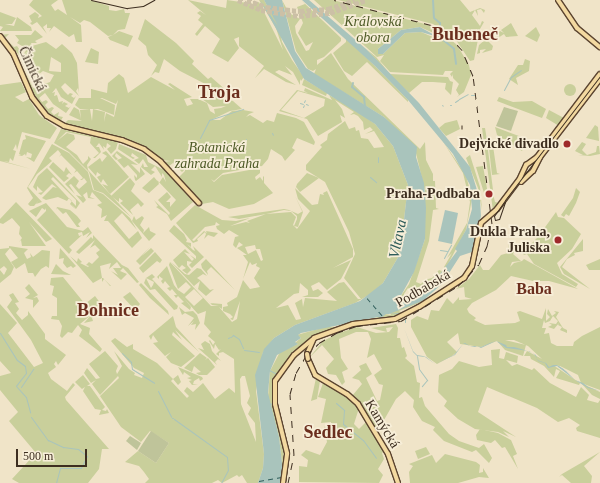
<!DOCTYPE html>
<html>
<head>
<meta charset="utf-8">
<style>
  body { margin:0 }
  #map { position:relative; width:600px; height:483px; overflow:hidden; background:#f0e4c8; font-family:Georgia,serif }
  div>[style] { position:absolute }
  .green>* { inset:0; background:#c9cf9b }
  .round { border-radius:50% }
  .cemetery>* { inset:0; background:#bfc49a }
  .water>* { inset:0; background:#a9c4bc }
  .stream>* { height:1px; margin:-0.5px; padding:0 0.5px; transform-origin:0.5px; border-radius:0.5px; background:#a9c4bc }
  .canal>* { height:2px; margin:-1px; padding:0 1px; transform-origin:1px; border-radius:1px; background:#a9c4bc }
  .ferry>* { height:1px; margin-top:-0.5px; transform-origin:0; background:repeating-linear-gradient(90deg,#2f5d5a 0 5px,transparent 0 9px) }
  .highway-tunnel>* { height:4.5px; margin-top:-2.25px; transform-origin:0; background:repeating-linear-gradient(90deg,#ccc0a6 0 4.5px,transparent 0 6.5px) }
  .roads { filter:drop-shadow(1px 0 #5b4430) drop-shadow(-1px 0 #5b4430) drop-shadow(0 1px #5b4430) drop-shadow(0 -1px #5b4430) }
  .major>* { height:4px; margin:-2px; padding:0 2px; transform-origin:2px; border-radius:2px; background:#f3d9a0 }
  .tram>* { height:1px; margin:-0.5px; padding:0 0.5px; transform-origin:0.5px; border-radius:0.5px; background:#3d2e20 }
  .rail>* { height:1px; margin-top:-0.5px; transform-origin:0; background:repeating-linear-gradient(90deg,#3d2e20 0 7px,transparent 0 14px) }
  .bridges { filter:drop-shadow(1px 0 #5b4430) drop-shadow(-1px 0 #5b4430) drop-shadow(0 1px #5b4430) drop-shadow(0 -1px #5b4430) }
  .major-bridge>* { height:4px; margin:-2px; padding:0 2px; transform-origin:2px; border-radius:2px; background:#f3d9a0 }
  .dots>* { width:11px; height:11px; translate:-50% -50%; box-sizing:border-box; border:2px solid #f7eed8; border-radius:50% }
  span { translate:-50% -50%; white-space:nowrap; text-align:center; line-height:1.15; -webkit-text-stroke:3.5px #f7eed8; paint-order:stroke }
  .park-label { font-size:14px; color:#4d5a26; font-style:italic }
  .street-label { font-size:14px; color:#3d2e20 }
  .poi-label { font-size:14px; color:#3d2e20; font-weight:700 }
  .right { translate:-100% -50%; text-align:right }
  .water-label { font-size:15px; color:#2f5d5a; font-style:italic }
  .quarter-label { font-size:16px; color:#6b2e1e; font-weight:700 }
  .district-label { font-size:18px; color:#6b2e1e; font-weight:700 }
  .scale { position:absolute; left:16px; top:449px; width:71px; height:18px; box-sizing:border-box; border:2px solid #3d2e20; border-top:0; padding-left:5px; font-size:12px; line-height:14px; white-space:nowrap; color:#3d2e20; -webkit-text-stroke:3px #f7eed8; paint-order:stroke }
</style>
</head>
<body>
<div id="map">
  <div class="green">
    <i style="clip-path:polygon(33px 0,58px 0,51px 5px,55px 11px,58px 9px,67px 15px,62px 0,90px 0,109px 6px,109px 10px,116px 11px,124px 9px,125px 13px,130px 13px,125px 29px,118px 30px,113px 35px,119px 31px,133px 36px,128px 47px,110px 40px,108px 37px,113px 35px,108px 36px,90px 22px,84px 20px,80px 23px,70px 17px,81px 25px,82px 42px,76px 42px,74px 34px,69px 37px,54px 26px,49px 32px,51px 28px,47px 28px,47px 24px,43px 27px,47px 34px,37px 22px,32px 25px,30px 23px,32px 22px,29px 16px,35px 12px,39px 15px,38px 18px,42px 16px,29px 5px)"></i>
    <i style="clip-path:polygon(188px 0,226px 8px,227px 0,254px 4px,259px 2px,283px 50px,276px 28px,259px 0,264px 0,279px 26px,282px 42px,292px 60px,304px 77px,301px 81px,300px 79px,300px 85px,293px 72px,285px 66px,292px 75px,279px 70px,275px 72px,296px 85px,286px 82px,264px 69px,255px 78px,264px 66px,239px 46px,239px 37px,234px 39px,239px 48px,228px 62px,212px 53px,220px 39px,205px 26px,197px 36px,195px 34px,203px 24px,198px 20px,201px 16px,197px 13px,200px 11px,206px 15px)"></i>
    <i style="clip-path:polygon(282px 0,289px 13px,300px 19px,295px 26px,296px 33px,306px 51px,309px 50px,313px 42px,306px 46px,298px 33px,303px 23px,297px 7px,305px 4px,301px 0,341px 38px,341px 41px,324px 57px,317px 60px,317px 65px,331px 53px,348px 79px,420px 149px,425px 142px,426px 160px,433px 174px,433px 181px,435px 181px,436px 208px,439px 209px,433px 210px,429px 241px,416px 282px,421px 284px,424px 280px,432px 278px,439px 270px,442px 271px,435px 281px,413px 293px,408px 288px,404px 294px,404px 301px,398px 300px,409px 284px,425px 239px,425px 191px,415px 149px,384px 117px,314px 74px,316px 69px,313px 71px,308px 69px,296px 51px)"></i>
    <i style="clip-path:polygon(evenodd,314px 0,333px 0,425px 24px,441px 31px,457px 45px,469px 65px,471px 75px,464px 92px,457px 97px,459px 95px,456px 90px,459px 84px,453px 78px,453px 74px,452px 77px,450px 74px,453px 71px,445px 71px,443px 75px,390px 72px,380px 61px,384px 55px,377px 57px,314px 0,420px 27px,438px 35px,435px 38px,421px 32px,405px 33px,383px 54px,378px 54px,378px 49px,401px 30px,420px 27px)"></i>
    <i style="clip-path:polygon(338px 0,460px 0,470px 12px,480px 8px,485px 10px,484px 13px,481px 9px,477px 10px,478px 16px,475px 10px,472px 15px,480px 26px,482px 21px,484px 22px,480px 29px,474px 60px,470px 61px,456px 40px,433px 24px)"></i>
    <i style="clip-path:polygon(0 12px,16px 18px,12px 24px,5px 24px,14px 26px,17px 17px,31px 27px,32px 31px,0 31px,3px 27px,0 26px)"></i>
    <i style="clip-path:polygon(145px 19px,176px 43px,194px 61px,192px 64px,208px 79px,211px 77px,228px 92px,224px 97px,217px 95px,213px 88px,180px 71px,164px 59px,159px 73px,155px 72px,151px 76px,157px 65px,148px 55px,146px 46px,138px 39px)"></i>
    <i style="clip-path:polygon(511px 23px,518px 36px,506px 37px,504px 34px,498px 38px,497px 33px,500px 31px,504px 33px,501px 30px)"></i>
    <i style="clip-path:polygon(338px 26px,376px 57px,390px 74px,448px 77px,450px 81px,453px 82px,451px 95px,445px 89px,446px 83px,433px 82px,422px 82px,409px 93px,398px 83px,366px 49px)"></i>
    <i style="clip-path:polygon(536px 27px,540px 35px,537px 42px,525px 36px)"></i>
    <i style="clip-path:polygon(evenodd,35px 30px,43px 37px,35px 41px,37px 43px,31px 43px,32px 46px,46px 42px,56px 49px,62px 44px,72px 53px,77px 63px,79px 93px,78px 88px,76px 91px,79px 96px,65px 83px,61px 87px,64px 91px,68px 95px,70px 93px,73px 94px,71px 96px,74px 98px,76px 96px,72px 104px,61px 97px,56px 88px,52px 93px,55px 92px,54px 96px,57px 95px,59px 102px,63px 101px,62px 104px,64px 102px,68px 104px,65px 106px,69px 108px,71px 106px,66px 113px,53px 104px,45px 93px,39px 98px,42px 102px,46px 100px,48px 102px,45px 105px,48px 109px,52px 107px,54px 108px,51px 112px,54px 115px,59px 112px,58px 116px,63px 117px,60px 122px,52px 119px,36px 102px,14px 50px,33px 88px,50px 82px,54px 75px,43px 71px,31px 80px,30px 73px,33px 71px,26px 56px,19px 55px,0 35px,9px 34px,5px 38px,14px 47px,17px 46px,23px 55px,27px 49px,17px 43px,19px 40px,15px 35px,31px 35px,35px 30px,51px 57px,61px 63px,61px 72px,49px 71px,51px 57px)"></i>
    <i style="clip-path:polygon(346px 38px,375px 66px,408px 100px,408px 102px,367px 62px,352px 76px,344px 71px,333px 53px,346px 42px)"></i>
    <i style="clip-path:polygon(486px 39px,493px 46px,492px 50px,482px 53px,486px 49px,480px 50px,480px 53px,477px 54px,479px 45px)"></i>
    <i style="clip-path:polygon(91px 48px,99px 52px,98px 64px,85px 62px)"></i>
    <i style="clip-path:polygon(525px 59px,530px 61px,529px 71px,516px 78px,518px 85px,509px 79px,518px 65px,523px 65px)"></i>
    <i style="clip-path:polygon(119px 74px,124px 78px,128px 93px,151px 77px,175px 90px,168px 84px,170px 83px,192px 97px,184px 99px,187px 106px,193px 104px,190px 99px,198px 99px,207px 103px,210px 111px,215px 114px,214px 109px,221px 108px,226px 106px,213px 107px,202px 99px,217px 97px,233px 101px,242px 109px,230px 111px,211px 120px,220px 120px,232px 111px,243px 110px,254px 112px,249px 114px,246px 117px,250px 115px,263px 123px,267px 120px,274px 122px,277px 113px,296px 118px,304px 122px,315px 142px,314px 145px,297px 138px,292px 148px,295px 150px,285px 161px,282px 156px,271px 149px,268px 159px,262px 166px,223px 173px,214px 181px,211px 179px,214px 182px,222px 175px,260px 168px,260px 173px,255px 177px,256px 180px,260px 177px,263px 181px,263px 177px,264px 176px,264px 183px,273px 193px,254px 204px,229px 209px,213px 202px,202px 204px,178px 178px,185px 171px,185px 169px,182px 172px,173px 163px,169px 166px,177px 177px,163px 162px,171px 161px,161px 160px,127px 139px,64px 124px,68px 120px,82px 121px,69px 115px,74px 107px,79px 110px,81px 119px,80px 110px,90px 109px,92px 121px,93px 109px,105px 112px,104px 122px,106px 113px,114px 117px,118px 100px,116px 104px,102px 98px,91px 98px,91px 89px,107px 93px,108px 83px)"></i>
    <i style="clip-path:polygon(304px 79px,327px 93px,326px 96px,302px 85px)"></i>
    <i style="clip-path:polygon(21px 82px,26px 92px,15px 97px,23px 102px,29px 99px,39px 115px,57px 128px,50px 139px,22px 132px,17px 150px,16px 144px,13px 150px,16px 151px,13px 161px,10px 158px,9px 162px,3px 161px,31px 169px,0 161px,0 85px)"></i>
    <i class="round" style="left:564px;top:84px;width:12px;height:12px"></i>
    <i style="clip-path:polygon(evenodd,305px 88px,332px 100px,329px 95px,353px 108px,375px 124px,393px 146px,408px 185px,400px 254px,383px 283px,372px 293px,355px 303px,295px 325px,274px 338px,263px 352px,256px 391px,264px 454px,263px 468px,258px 483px,247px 483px,242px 475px,239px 477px,237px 475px,222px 483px,218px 480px,212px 483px,145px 483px,149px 479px,144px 472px,139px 466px,125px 462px,138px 451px,156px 463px,169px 443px,150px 431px,141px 442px,121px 427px,100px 396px,119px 378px,118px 376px,100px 395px,92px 384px,96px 380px,91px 383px,84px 373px,87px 368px,96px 379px,100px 378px,89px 364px,105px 351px,118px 366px,116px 371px,117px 374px,122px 366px,114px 351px,129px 369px,135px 373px,134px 375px,142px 378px,144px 373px,134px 368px,111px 341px,115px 338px,127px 347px,133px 344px,133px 349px,157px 363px,173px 379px,178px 375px,181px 382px,178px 385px,173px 379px,171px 381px,187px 398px,189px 396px,184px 391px,187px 387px,193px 392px,203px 383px,215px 399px,229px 388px,235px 393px,234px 359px,223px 352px,219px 353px,219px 356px,216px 354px,221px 349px,219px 350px,215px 344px,214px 349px,209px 341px,210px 340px,213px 345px,215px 342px,208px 336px,211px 332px,204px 324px,206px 311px,198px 314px,180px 294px,178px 290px,184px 294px,191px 287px,186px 282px,178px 289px,169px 265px,170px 262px,211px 306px,219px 306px,212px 305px,171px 262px,185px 274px,189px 275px,197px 268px,201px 269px,207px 276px,203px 274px,197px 278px,200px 280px,210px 290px,214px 289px,206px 296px,198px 289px,200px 281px,194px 286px,210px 303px,222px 304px,222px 309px,219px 307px,232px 322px,237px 319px,240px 301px,233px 320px,230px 319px,233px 317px,230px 314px,223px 311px,223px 307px,228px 306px,227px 303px,237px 297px,243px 280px,250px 289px,260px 287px,254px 278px,260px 268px,256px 266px,257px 263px,252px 265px,250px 262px,243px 279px,248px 262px,243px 255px,247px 255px,237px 248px,243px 245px,239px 242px,236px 248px,233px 245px,235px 237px,239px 236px,229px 230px,224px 234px,217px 229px,216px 226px,220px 225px,216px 222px,215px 225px,205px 227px,192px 240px,194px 241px,204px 231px,207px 233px,206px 231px,218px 233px,214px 237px,208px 235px,204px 239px,206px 234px,205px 232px,197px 239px,198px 241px,193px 243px,176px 223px,195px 205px,222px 220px,236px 221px,250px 218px,230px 226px,246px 222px,250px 223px,247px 221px,266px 214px,239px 219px,228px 217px,284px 209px,289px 210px,298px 214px,303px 211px,302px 211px,295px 196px,303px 212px,298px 227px,294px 226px,297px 219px,297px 216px,291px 211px,284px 210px,266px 214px,291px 212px,296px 217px,293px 225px,297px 229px,310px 211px,298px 199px,295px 188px,312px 205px,318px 204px,320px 194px,324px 195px,323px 193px,327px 191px,353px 249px,353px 257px,333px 268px,351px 260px,341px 279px,327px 290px,319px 282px,311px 286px,313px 291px,318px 289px,323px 293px,318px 297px,302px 297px,308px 295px,308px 290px,300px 283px,299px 293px,294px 294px,276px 308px,288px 305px,296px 320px,301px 319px,295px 303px,302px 299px,303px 307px,305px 298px,337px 301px,327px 292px,339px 283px,344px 282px,358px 299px,361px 299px,344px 278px,355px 254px,349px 232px,325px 182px,306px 170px,306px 165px,322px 147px,320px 145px,327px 140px,328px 134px,345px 121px,349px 129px,355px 127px,356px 131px,359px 130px,361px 138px,368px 139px,374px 148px,384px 147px,374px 131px,365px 134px,373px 130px,370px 127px,364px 130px,363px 122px,358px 116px,354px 114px,350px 115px,354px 112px,335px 100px,342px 109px,345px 118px,340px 115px,342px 122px,318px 136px,307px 119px,279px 111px,297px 90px,308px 93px,304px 91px,305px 88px,298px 91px,325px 99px,324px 106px,304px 118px,281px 110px,298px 91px,305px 88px,255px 245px,256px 249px,260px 249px,263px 260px,261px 261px,256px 250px,248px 254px,245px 247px,255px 245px,305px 88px,194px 289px,203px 298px,194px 306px,185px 297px,194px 289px,305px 88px,242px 376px,245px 376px,250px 396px,247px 403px,251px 408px,248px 414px,255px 423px,256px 442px,241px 404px,240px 379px,242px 376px)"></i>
    <i style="clip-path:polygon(499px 97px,513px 102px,532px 101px,546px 109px,542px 118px,497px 101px)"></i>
    <i style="clip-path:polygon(79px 98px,100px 98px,115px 105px,114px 115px,98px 109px,80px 109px,75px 105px)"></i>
    <i style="clip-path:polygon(549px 110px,564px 118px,559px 126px,546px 118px)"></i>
    <i style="clip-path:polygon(457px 120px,460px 129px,446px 136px,439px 128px,445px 123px)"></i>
    <i style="clip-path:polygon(595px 125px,598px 127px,599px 141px,586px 138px)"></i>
    <i style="clip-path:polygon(495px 127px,527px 139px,522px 151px,497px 135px)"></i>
    <i style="clip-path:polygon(482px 128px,485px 128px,486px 134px,494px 198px,495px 202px,499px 203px,493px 211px)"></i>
    <i style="clip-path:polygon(61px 129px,118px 142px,116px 149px,111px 154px,107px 149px,111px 146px,107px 143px,106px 148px,103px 146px,104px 150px,99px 143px,96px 147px,99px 147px,101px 152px,95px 158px,93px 158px,99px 153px,90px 143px,91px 137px,66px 132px,57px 141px,67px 133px,74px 135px,75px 139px,66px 147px,77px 155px,83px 164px,88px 159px,88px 156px,91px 159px,87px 165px,88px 170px,131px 217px,103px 193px,94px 190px,89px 172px,69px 152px,54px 143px)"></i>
    <i style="clip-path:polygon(25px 135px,46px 141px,34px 162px,26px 157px,31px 158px,32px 154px,27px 152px,26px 156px,25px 154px,22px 156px,18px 155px,21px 155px,19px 154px,23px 140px,26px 139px)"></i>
    <i style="clip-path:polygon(442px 140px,466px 175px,472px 199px,466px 230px,446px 268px,444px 267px,452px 253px,447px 258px,467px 223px,470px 202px,463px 173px)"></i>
    <i style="clip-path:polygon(582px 142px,586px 144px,582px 150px,587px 155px,596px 152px,597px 146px,599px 146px,600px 154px,590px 156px,578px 155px,583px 155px,575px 151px)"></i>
    <i style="clip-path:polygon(52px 144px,69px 153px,88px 172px,93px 190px,103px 194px,130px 218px,137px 230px,122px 213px,114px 221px,129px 239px,138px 231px,142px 238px,132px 248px,108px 221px,104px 221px,107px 215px,101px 218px,102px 209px,97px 205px,102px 203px,92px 192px,90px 197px,95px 199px,88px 198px,87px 192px,83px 195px,86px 200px,83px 203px,76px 195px,82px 197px,76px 190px,71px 184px,69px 185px,75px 194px,65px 184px,74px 176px,79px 181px,76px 186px,79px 189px,87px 182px,84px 178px,82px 180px,80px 180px,83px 178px,77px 171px,74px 173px,76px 170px,61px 155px,59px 157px,61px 154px,58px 150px,49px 158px,52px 161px,37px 174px,28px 187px,42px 202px,36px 204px,39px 200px,34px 206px,30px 206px,28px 204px,33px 198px,27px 188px)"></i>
    <i style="clip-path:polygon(119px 144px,146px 155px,148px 162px,162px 169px,161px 165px,193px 202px,171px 221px,167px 214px,156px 207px,158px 206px,154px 200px,169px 215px,170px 213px,158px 200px,167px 192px,171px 197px,166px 202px,170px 202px,170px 207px,176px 200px,157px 180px,159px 184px,149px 193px,142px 188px,154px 177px,159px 183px,163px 177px,166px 182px,164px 175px,162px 173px,162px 177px,155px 166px,151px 170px,155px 172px,151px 175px,141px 167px,143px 163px,144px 167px,148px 167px,143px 159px,139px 164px,134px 160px,139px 158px,132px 153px,131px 156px,135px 158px,133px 159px,118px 149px)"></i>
    <i style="clip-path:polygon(493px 146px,497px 173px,500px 174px,492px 175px,489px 148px)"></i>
    <i style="clip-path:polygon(106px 151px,129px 177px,110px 194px,102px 184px,108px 186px,103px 179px,101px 183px,97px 177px,101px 175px,97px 172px,96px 176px,88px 167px,100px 158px,102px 162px,107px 156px,102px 153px)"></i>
    <i style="clip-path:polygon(117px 151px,138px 165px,131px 164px,140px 173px,140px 167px,145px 174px,136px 181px,139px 184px,131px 176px,135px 180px,134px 175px,137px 178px,137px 175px,128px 165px,124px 168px,117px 160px,122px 158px,116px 153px,115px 156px,118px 159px,116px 160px,112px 156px)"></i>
    <i style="clip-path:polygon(470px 155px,480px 187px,482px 210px,478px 188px,466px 158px)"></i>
    <i style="clip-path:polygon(53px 162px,64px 172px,66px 167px,72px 175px,69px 173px,66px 176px,69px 178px,64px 182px,49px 167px)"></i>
    <i style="clip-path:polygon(483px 166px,488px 194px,490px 207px,488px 193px,484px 193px,476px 167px)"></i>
    <i style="clip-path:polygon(evenodd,47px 168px,80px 203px,76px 209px,71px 204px,75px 209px,70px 204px,72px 201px,69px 198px,67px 201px,58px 197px,46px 200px,42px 198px,53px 187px,57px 188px,52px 184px,41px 195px,38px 193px,43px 192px,37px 186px,37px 191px,33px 187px,38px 176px,47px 168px,53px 177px,76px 200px,76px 206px,51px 179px,53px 177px)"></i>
    <i style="clip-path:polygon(307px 173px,319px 178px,300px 192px,296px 187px,297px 184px)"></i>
    <i style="clip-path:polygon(130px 178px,135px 184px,131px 191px,144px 204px,141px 207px,138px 203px,130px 210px,133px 215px,120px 203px,123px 201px,119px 198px,119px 202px,111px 196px)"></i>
    <i style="clip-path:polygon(576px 188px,580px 192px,576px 203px,569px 216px,566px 214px,564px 217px,561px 215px,573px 198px)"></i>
    <i style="clip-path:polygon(16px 202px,52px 239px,46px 242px,29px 222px,46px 246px,22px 246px,21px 240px,19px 242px,22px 238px,19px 234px,20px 227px,12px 218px,3px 224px,0 223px,0 219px)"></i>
    <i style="clip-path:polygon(46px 203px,67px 227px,83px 231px,88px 227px,92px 233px,86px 238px,90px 232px,83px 236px,82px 232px,78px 233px,79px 236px,82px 235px,69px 247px,72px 250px,69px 254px,37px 220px,46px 211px,46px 208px,45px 210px,42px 208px,36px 217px,29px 211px)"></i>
    <i style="clip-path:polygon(57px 207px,70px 210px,77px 216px,81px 221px,78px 224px,80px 227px,77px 227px,66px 212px,63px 214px,57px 208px,56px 210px)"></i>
    <i style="clip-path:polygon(556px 212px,558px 217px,564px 218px,581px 234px,572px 249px,557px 263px,562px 274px,578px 284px,576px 287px,534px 264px,527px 254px,524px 255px,520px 250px,525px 250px,538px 237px)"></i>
    <i style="clip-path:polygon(134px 216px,136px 220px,142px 216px,144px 218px,140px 225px,144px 230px,143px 233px,149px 227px,150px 231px,156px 234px,149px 241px,132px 221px)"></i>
    <i style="clip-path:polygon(174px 225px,184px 234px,187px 240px,186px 242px,191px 243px,191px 247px,187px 244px,193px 250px,195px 251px,193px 246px,204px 257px,192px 268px,189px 265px,192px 262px,187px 261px,187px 265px,191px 270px,187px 274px,182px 270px,186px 268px,182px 265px,179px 268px,173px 260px,185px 249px,190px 254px,184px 252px,192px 261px,194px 259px,190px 255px,196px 259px,196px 256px,169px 231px)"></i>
    <i style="clip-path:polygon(93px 235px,122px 265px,128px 268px,139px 282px,137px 283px,123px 268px,120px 271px,127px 274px,121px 280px,111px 271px,118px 275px,113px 268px,121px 268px,117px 262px,109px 269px,111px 263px,100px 266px,102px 278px,103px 278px,111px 286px,110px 286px,104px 279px,102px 282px,102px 278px,93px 283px,70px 256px,77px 262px,78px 258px,82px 262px,80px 263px,88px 267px,89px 266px,86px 265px,89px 262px,92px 264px,99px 257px,96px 253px,100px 250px,95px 245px,90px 248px,95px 240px,79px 254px,76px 252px,91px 237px,93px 239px)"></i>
    <i style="clip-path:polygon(583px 239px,583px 251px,574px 253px,575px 255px,567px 259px,562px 267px,590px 289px,564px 274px,560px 267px)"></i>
    <i style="clip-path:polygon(509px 243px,516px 249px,513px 254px,521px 261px,512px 262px,510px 267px,514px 263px,522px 261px,524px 259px,578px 289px,549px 281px,533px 281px,511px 276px,496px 290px,472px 303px,467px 309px,469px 313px,476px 318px,474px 320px,485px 325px,515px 323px,520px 321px,517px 312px,520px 311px,542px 319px,546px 308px,546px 321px,550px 317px,547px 314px,548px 309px,552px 316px,556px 313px,554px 311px,559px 312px,556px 317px,563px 328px,567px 330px,567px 333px,560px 330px,562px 327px,558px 325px,559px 323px,554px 329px,548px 327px,552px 325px,549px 323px,556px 324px,558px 321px,553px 316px,550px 321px,545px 323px,544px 320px,542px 328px,546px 328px,544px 334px,549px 333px,551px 343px,557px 346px,573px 346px,574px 342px,582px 336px,600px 327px,600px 390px,581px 383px,578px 375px,560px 366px,553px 365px,580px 383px,579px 385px,556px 378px,560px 371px,556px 369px,554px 377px,544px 366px,531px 359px,530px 356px,524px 356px,527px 351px,542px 359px,528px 346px,514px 340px,505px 340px,526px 345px,523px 356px,505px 350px,497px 341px,481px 347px,460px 344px,458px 333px,447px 342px,457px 352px,452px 356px,437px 364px,427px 357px,411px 327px,411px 320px,417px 316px,428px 320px,431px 310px,439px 311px,447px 298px,453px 304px,459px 297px,459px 300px,472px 299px,465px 297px,464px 287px,456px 289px,469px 279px,480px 265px,483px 270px,489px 270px,501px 255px,508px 253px)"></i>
    <i style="clip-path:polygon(9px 246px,28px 249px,24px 253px,27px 259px,31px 257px,30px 253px,33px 257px,42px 250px,50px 251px,49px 268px,46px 266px,41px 269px,35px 277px,33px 273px,28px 273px,25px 263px,16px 269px,11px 262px,18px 258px,10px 248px,5px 254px,14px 267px,11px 274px,0 283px,0 270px,4px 275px,7px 269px,4px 266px,0 269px,0 249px,9px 248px)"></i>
    <i style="clip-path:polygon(150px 247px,142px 256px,151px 248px,154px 251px,140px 265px,136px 261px)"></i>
    <i style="clip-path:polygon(60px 248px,76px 266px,73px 268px,71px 266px,67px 268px,63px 263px,64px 258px,59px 259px)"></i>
    <i style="clip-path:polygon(155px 252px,162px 260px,160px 263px,157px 261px,143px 273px,139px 268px)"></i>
    <i style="clip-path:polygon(206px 259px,235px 290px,211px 267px,207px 271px,208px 275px,202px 268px,201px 264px)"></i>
    <i style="clip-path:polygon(600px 259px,600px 270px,589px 270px,586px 265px)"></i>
    <i style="clip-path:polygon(56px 264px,63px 271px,71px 275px,51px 274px)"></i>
    <i style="clip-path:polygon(167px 266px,174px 285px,191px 307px,190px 310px,181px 303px,184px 302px,178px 296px,176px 298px,174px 295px,177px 295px,172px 289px,170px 291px,167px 288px,170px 287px,165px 281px,163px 284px,161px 281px,163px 279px,159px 276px,159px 279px,157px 277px)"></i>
    <i style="clip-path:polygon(152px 274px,155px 277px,152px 279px,178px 306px,177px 309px,174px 310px,155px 289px,150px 290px,144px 283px,146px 278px,151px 288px,153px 285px,154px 282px,146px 278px)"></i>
    <i style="clip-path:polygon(63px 277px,85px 304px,95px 296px,101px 304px,93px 309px,96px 314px,92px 318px,93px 321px,84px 323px,91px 315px,80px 324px,90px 328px,89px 334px,102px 349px,100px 352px,79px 336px,82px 330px,78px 325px,72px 333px,68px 332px,62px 338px,60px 336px,62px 326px,59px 320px,51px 319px,52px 316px,57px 316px,57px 298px,52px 295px,54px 286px,50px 285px,51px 278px)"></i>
    <i style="clip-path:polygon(141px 283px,168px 311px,169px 315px,150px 298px,139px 285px)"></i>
    <i style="clip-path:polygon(29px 284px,38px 295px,33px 298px,37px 297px,39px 301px,33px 308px,33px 300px,25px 298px,30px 294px,25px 288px)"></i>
    <i style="clip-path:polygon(130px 292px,140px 304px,135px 310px,123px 297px)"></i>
    <i style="clip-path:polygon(13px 293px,19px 302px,15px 303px,19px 309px,16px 313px,22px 320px,28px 315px,28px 311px,45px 334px,45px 339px,66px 355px,58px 365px,56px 361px,54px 364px,56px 367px,48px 373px,51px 379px,67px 391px,73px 383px,75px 385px,65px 397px,66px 400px,109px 449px,102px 449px,99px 469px,88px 483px,19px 483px,12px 479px,36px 453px,9px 421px,18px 412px,0 390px,0 376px,11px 373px,0 361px,0 304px,17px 323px,8px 333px,34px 367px,43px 363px,31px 340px,7px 307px,12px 300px,9px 295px)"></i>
    <i style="clip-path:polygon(423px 299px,424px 300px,419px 303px,399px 311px,402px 313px,426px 301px,395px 318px,384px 317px,384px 319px,390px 319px,367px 321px,378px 317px,381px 318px,385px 314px,391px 315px,390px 313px)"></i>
    <i style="clip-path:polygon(179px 307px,185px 312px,193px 311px,197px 315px,200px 323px,195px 330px,196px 324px,191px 325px,194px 321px,188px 326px,194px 318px,185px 313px,182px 315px)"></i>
    <i style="clip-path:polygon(173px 316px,176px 327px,199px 352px,175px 330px,182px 340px,173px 332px,172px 335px,195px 356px,181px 367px,171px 363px,166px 357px,171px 352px,165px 356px,153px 343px,158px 342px,153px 335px,151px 340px,149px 336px)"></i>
    <i style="clip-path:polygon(396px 324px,398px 328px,397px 338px,400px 338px,402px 348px,404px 347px,407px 356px,405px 358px,414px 366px,417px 382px,420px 383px,419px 398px,422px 397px,425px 406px,449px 434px,459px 441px,479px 448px,484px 444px,492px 458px,489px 463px,476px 450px,472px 452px,444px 441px,433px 430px,435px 427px,422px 421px,413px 407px,414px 400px,405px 391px,396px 399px,384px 420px,387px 427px,380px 423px,374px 428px,352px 396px,362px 384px,359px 380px,352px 378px,361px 370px,359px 366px,366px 363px,372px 374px,366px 378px,377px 401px,380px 400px,383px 385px,379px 384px,374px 375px,382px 369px,374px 354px,367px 358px,371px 339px,368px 332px,356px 332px,339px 339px,341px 358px,348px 369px,342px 372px,345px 382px,342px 385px,336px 375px,328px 374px,326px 368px,334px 359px,322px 345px,309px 358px,323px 341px,339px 333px,357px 327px,376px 333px,389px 332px,393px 327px,386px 328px,387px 332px,371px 328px)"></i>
    <i style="clip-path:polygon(325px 327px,340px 327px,311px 337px,303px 346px,293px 351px,274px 386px,284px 451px,283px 472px,279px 437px,268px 397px,270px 371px,280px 352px,298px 344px,295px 343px,301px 338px,297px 335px)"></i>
    <i style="clip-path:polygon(205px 341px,210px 344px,212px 351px,221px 361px,218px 359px,215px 362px,217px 365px,198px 348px,204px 350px,201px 344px)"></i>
    <i style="clip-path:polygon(500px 349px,499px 358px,504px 359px,506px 352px,518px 356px,517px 363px,506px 360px,512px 366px,517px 364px,532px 370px,534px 368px,550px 383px,576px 397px,581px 387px,589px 395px,587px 400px,598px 403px,600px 400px,600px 438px,577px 431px,576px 428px,580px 425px,569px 418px,558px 422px,537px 408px,487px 387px,478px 412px,516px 437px,503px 431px,509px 437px,498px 432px,475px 429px,458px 419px,444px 406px,447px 401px,438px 392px,439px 375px,452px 369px,459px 361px,479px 367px,492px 365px,491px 350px)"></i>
    <i style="clip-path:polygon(200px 353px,207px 358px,205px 360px,208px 358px,215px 367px,207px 375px,199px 375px,196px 373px,201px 372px,194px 366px,192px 372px,184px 368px)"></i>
    <i style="clip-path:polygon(178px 367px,202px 377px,203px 379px,200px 381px,199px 378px,194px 381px,193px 384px,198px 384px,192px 385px,189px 381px,192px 380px,187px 378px,191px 377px,184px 372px,183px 375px)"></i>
    <i style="clip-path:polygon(83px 375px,90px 384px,87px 386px,90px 386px,105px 407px,102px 410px,106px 411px,107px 409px,109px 413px,99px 415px,101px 410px,95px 409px,83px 391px,85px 387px,82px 389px,75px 382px)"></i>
    <i style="clip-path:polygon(316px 378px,320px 381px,317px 399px,311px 401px)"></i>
    <i style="clip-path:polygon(323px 383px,349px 397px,359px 408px,354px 424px,359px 429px,367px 421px,385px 451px,382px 453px,384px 459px,378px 469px,383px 475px,379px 483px,299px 482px,299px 466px,307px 467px,308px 460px,301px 455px,306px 450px,320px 455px,327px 442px,324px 427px,331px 424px,331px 422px,321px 423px,326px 399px,318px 397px)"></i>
    <i style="clip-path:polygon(581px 383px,600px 392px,600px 399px,592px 395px)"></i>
    <i style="clip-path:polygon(480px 429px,498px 433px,511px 440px,517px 454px,513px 456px,518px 469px,505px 447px,502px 448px,495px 440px,491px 443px,477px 440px,476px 435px)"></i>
    <i style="clip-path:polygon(426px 447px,430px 454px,418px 459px,415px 451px)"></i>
    <i style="clip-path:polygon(600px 452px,584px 466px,592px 476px,591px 483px,571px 483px,562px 475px,559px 477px,562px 474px)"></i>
    <i style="clip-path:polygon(445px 454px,476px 462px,480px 465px,479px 473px,483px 472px,483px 468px,489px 478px,479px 477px,458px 483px,410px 483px,409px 472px,413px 466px,409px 464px,432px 455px,436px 463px)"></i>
  </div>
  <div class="cemetery">
    <i style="clip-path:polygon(504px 107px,518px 111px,511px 131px,496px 126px)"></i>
    <i style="clip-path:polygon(151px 431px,169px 443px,156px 463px,138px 451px)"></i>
    <i style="clip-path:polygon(130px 436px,141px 443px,137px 450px,126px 441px)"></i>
  </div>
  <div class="water">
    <i style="clip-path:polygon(260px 0,278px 26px,264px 0,282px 0,295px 51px,306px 68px,384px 117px,417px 147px,416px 157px,424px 183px,426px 208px,425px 239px,414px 272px,398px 301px,404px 301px,406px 296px,435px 281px,457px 251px,455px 249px,466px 230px,472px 209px,470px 185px,453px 154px,408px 100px,375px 66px,302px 0,309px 0,366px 49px,419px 103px,470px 167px,480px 200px,481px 216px,472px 252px,460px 256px,442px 284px,426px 298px,430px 298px,389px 314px,400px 313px,401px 314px,386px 314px,380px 319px,378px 317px,301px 333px,298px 335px,301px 338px,295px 342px,298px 344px,277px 355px,270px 371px,268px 393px,279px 437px,283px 472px,281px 483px,258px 483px,263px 468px,264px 454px,255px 375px,264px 349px,274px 338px,295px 325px,360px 301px,383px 283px,400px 254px,408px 185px,393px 146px,375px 124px,304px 79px)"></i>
    <i style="clip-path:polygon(420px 27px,438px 37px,421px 32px,405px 33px,383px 54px,378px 54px,378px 49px,401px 30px)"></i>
    <i style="clip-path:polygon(445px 210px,458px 213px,452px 244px,438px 241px)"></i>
    <i style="clip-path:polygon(404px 328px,413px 351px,417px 355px,423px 356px,426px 357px,435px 364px,454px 355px,463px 344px,465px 343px,470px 346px,477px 346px,481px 347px,490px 343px,496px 341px,506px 345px,507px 347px,514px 347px,528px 351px,536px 355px,537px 360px,546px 363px,549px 367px,553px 365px,557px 365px,566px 371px,575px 380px,583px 383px,588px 387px,600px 391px,588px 388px,575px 380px,557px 366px,548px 368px,545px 363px,538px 361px,535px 355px,529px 351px,506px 348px,496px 341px,481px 348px,477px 346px,475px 347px,470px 346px,465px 344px,463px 344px,455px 355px,435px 364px,425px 357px,417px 356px,413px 352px)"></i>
  </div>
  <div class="stream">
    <i style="left:504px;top:90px;width:15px;rotate:-62deg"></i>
    <i style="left:511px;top:77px;width:12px;rotate:-35deg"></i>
    <i style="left:471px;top:95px;width:3px"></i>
    <i style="left:459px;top:99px;width:10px;rotate:-29deg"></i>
    <i style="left:304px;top:102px;width:2px;rotate:-63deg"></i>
    <i style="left:455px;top:102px;width:4px;rotate:-34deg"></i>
    <i style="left:300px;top:103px;width:3px;rotate:18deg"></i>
    <i style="left:306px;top:104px;width:2px;rotate:27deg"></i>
    <i style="left:442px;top:105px;width:1px;rotate:45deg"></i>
    <i style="left:450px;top:105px;width:1px"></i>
    <i style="left:303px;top:107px;width:2px;rotate:-63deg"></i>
    <i style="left:272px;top:133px;width:2px;rotate:63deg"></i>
    <i style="left:200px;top:138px;width:20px;rotate:-63deg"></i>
    <i style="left:209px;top:120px;width:36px;rotate:-18deg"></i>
    <i style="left:246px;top:140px;width:1px;rotate:-90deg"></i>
    <i style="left:378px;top:162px;width:5px;rotate:-90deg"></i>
    <i style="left:370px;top:177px;width:8px;rotate:40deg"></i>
    <i style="left:440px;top:250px;width:7px;rotate:8deg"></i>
    <i style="left:444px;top:258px;width:15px;rotate:-62deg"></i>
    <i style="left:405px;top:319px;width:3px;rotate:90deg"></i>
    <i style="left:0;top:333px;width:32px;rotate:58deg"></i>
    <i style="left:17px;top:360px;width:10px;rotate:37deg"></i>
    <i style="left:25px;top:366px;width:7px;rotate:82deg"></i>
    <i style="left:26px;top:373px;width:16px;rotate:128deg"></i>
    <i style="left:16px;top:386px;width:15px;rotate:48deg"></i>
    <i style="left:26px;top:397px;width:16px;rotate:75deg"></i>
    <i style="left:231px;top:337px;width:3px;rotate:-45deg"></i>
    <i style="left:233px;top:335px;width:7px;rotate:34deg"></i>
    <i style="left:239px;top:339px;width:10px;rotate:66deg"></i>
    <i style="left:228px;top:338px;width:2px;rotate:-27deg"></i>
    <i style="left:244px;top:350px;width:15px;rotate:8deg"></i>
    <i style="left:122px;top:353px;width:13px;rotate:45deg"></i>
    <i style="left:131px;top:362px;width:7px;rotate:82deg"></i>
    <i style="left:132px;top:369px;width:26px;rotate:32deg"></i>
    <i style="left:417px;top:356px;width:13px;rotate:81deg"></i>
    <i style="left:419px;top:369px;width:14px;rotate:54deg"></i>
    <i style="left:427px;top:380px;width:8px;rotate:130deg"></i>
    <i style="left:558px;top:366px;width:6px;rotate:31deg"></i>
    <i style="left:269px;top:370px;width:9px;rotate:27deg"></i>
    <i style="left:21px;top:387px;width:22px;rotate:-56deg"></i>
    <i style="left:158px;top:391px;width:29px;rotate:63deg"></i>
    <i style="left:336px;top:403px;width:11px;rotate:41deg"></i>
    <i style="left:344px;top:410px;width:14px;rotate:94deg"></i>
    <i style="left:343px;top:424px;width:26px;rotate:39deg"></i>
    <i style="left:363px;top:440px;width:22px;rotate:54deg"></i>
    <i style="left:270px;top:404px;width:3px;rotate:-18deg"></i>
    <i style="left:31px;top:417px;width:29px;rotate:54deg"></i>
    <i style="left:48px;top:440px;width:17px;rotate:25deg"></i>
    <i style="left:63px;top:447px;width:15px;rotate:8deg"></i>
    <i style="left:78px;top:449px;width:11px;rotate:38deg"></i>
    <i style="left:87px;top:456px;width:13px;rotate:117deg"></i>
    <i style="left:81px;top:468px;width:21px;rotate:180deg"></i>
    <i style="left:60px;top:468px;width:16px;rotate:105deg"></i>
    <i style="left:172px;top:418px;width:1px"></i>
    <i style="left:174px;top:419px;width:65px;rotate:35.6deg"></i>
    <i style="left:227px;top:457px;width:13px;rotate:86deg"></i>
    <i style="left:228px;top:470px;width:15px;rotate:118deg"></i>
  </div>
  <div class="canal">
    <i style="left:433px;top:0;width:17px;rotate:87deg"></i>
    <i style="left:434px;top:18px;width:8px;rotate:40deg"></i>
    <i style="left:440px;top:23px;width:3px;rotate:90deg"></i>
    <i style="left:437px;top:35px;width:22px;rotate:39deg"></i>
    <i style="left:454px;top:49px;width:15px;rotate:82deg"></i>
    <i style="left:353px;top:83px;width:4px;rotate:104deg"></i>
    <i style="left:352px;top:87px;width:16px;rotate:40deg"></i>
    <i style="left:364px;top:97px;width:10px;rotate:84deg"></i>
  </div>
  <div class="ferry">
    <i style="left:367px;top:298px;width:23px;rotate:49deg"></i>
    <i style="left:259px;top:481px;width:23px;rotate:-10deg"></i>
  </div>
  <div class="highway-tunnel">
    <i style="left:238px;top:0;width:25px;rotate:23deg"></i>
    <i style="left:261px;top:10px;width:38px;rotate:9deg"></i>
    <i style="left:299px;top:16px;width:31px;rotate:-6deg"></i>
    <i style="left:330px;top:13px;width:37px;rotate:-20deg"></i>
    <i style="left:247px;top:0;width:20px;rotate:20deg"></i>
    <i style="left:266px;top:7px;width:34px;rotate:7deg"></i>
    <i style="left:300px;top:11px;width:28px;rotate:-4deg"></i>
    <i style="left:328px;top:9px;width:28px;rotate:-18deg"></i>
  </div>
  <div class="roads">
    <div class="major">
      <i style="left:558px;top:0;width:34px;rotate:56deg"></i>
      <i style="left:577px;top:28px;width:30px;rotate:40deg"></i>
      <i style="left:0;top:36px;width:21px;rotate:53deg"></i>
      <i style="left:13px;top:53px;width:48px;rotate:66.6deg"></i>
      <i style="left:32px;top:97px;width:24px;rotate:52deg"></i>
      <i style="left:47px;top:116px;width:20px;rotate:30deg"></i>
      <i style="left:64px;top:126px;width:60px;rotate:13.6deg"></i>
      <i style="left:122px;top:140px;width:24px;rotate:22deg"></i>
      <i style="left:144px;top:149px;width:21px;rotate:37deg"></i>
      <i style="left:161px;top:162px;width:56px;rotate:47.2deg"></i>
      <i style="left:521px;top:182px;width:16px;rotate:-43deg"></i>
      <i style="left:533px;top:171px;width:16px;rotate:-63deg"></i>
      <i style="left:540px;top:157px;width:98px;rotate:-52.4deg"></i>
      <i style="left:314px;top:338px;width:41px;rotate:-19.7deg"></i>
      <i style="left:353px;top:324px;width:42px;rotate:-6.8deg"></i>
      <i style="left:395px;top:319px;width:27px;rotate:-27deg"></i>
      <i style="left:419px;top:307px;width:54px;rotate:-32.8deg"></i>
      <i style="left:464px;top:278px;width:14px;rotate:-56deg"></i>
      <i style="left:472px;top:266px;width:44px;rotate:-78.2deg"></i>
      <i style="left:481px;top:223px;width:21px;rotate:-41deg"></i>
      <i style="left:497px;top:209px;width:36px;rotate:-53deg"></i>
      <i style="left:519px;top:180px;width:17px;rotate:-65deg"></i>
      <i style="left:526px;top:165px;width:14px;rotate:-36deg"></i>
      <i style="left:537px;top:157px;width:104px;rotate:-52.8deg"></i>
      <i style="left:307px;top:354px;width:17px;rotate:-66deg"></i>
      <i style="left:308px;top:359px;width:17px;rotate:66deg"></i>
      <i style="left:315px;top:375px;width:37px;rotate:31deg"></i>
      <i style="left:347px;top:394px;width:15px;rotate:42deg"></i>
      <i style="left:358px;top:404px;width:58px;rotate:59deg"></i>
      <i style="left:388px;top:454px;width:31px;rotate:71deg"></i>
      <i style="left:283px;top:483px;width:30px;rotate:-82deg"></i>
      <i style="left:287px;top:453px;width:50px;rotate:-103.8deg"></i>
      <i style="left:275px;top:404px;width:23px;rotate:-90deg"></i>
      <i style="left:275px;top:381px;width:32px;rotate:-54deg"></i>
      <i style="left:294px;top:355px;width:26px;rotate:-40deg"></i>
    </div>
  </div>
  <div class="tram">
    <i style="left:91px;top:0;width:37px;rotate:13deg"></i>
    <i style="left:127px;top:8px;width:16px;rotate:-7deg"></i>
    <i style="left:143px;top:6px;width:13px;rotate:-29deg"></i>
    <i style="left:505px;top:202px;width:18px;rotate:109deg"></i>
    <i style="left:499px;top:219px;width:4px;rotate:166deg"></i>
    <i style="left:495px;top:220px;width:4px;rotate:-104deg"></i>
    <i style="left:494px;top:216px;width:19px;rotate:-55deg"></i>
    <i style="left:505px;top:200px;width:156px;rotate:-52.5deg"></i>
  </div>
  <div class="rail">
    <i style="left:462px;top:125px;width:4px;rotate:90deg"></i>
    <i style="left:288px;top:483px;width:29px;rotate:-78deg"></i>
    <i style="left:294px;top:455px;width:61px;rotate:-93.8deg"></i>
    <i style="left:290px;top:394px;width:22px;rotate:-74deg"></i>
    <i style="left:296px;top:373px;width:20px;rotate:-60deg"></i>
    <i style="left:306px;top:356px;width:18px;rotate:-45deg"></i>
    <i style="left:319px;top:343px;width:20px;rotate:-30deg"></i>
    <i style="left:336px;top:333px;width:21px;rotate:-19deg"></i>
    <i style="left:356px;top:326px;width:45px;rotate:-6.3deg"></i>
    <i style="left:401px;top:321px;width:67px;rotate:-31.6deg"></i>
    <i style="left:458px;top:286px;width:30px;rotate:-46deg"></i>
    <i style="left:479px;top:264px;width:20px;rotate:-66deg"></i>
    <i style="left:487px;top:246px;width:23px;rotate:-77deg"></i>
    <i style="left:492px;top:224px;width:149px;rotate:-97.3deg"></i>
    <i style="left:473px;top:76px;width:28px;rotate:-113deg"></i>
    <i style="left:462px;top:50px;width:19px;rotate:-133deg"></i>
    <i style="left:449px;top:36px;width:21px;rotate:-149deg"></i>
    <i style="left:431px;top:25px;width:100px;rotate:-165.5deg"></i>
  </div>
  <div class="bridges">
    <div class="major-bridge">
      <i style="left:307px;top:354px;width:5px;rotate:79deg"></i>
    </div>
  </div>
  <div class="dots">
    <i style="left:567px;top:144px;background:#9e2a2b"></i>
    <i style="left:489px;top:194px;background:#9e2a2b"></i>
    <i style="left:558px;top:240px;background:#9e2a2b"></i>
  </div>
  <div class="park-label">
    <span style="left:373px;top:30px">Královská<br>obora</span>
    <span style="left:217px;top:156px">Botanická<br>zahrada Praha</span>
  </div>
  <div class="street-label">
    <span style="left:32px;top:69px;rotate:65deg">Čimická</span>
    <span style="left:423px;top:289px;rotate:-30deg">Podbabská</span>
    <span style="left:382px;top:424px;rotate:59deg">Kamýcká</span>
  </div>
  <div class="poi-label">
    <span class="right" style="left:559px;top:144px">Dejvické divadlo</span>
    <span class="right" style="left:480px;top:194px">Praha-Podbaba</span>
    <span class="right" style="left:550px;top:240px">Dukla Praha,<br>Juliska</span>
  </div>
  <div class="water-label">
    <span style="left:398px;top:239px;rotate:-78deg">Vltava</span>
  </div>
  <div class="quarter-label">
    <span style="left:534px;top:289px">Baba</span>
  </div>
  <div class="district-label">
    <span style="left:465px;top:34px">Bubeneč</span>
    <span style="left:219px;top:92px">Troja</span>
    <span style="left:108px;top:310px">Bohnice</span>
    <span style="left:328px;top:432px">Sedlec</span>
  </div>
  <div class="scale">500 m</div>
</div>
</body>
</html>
